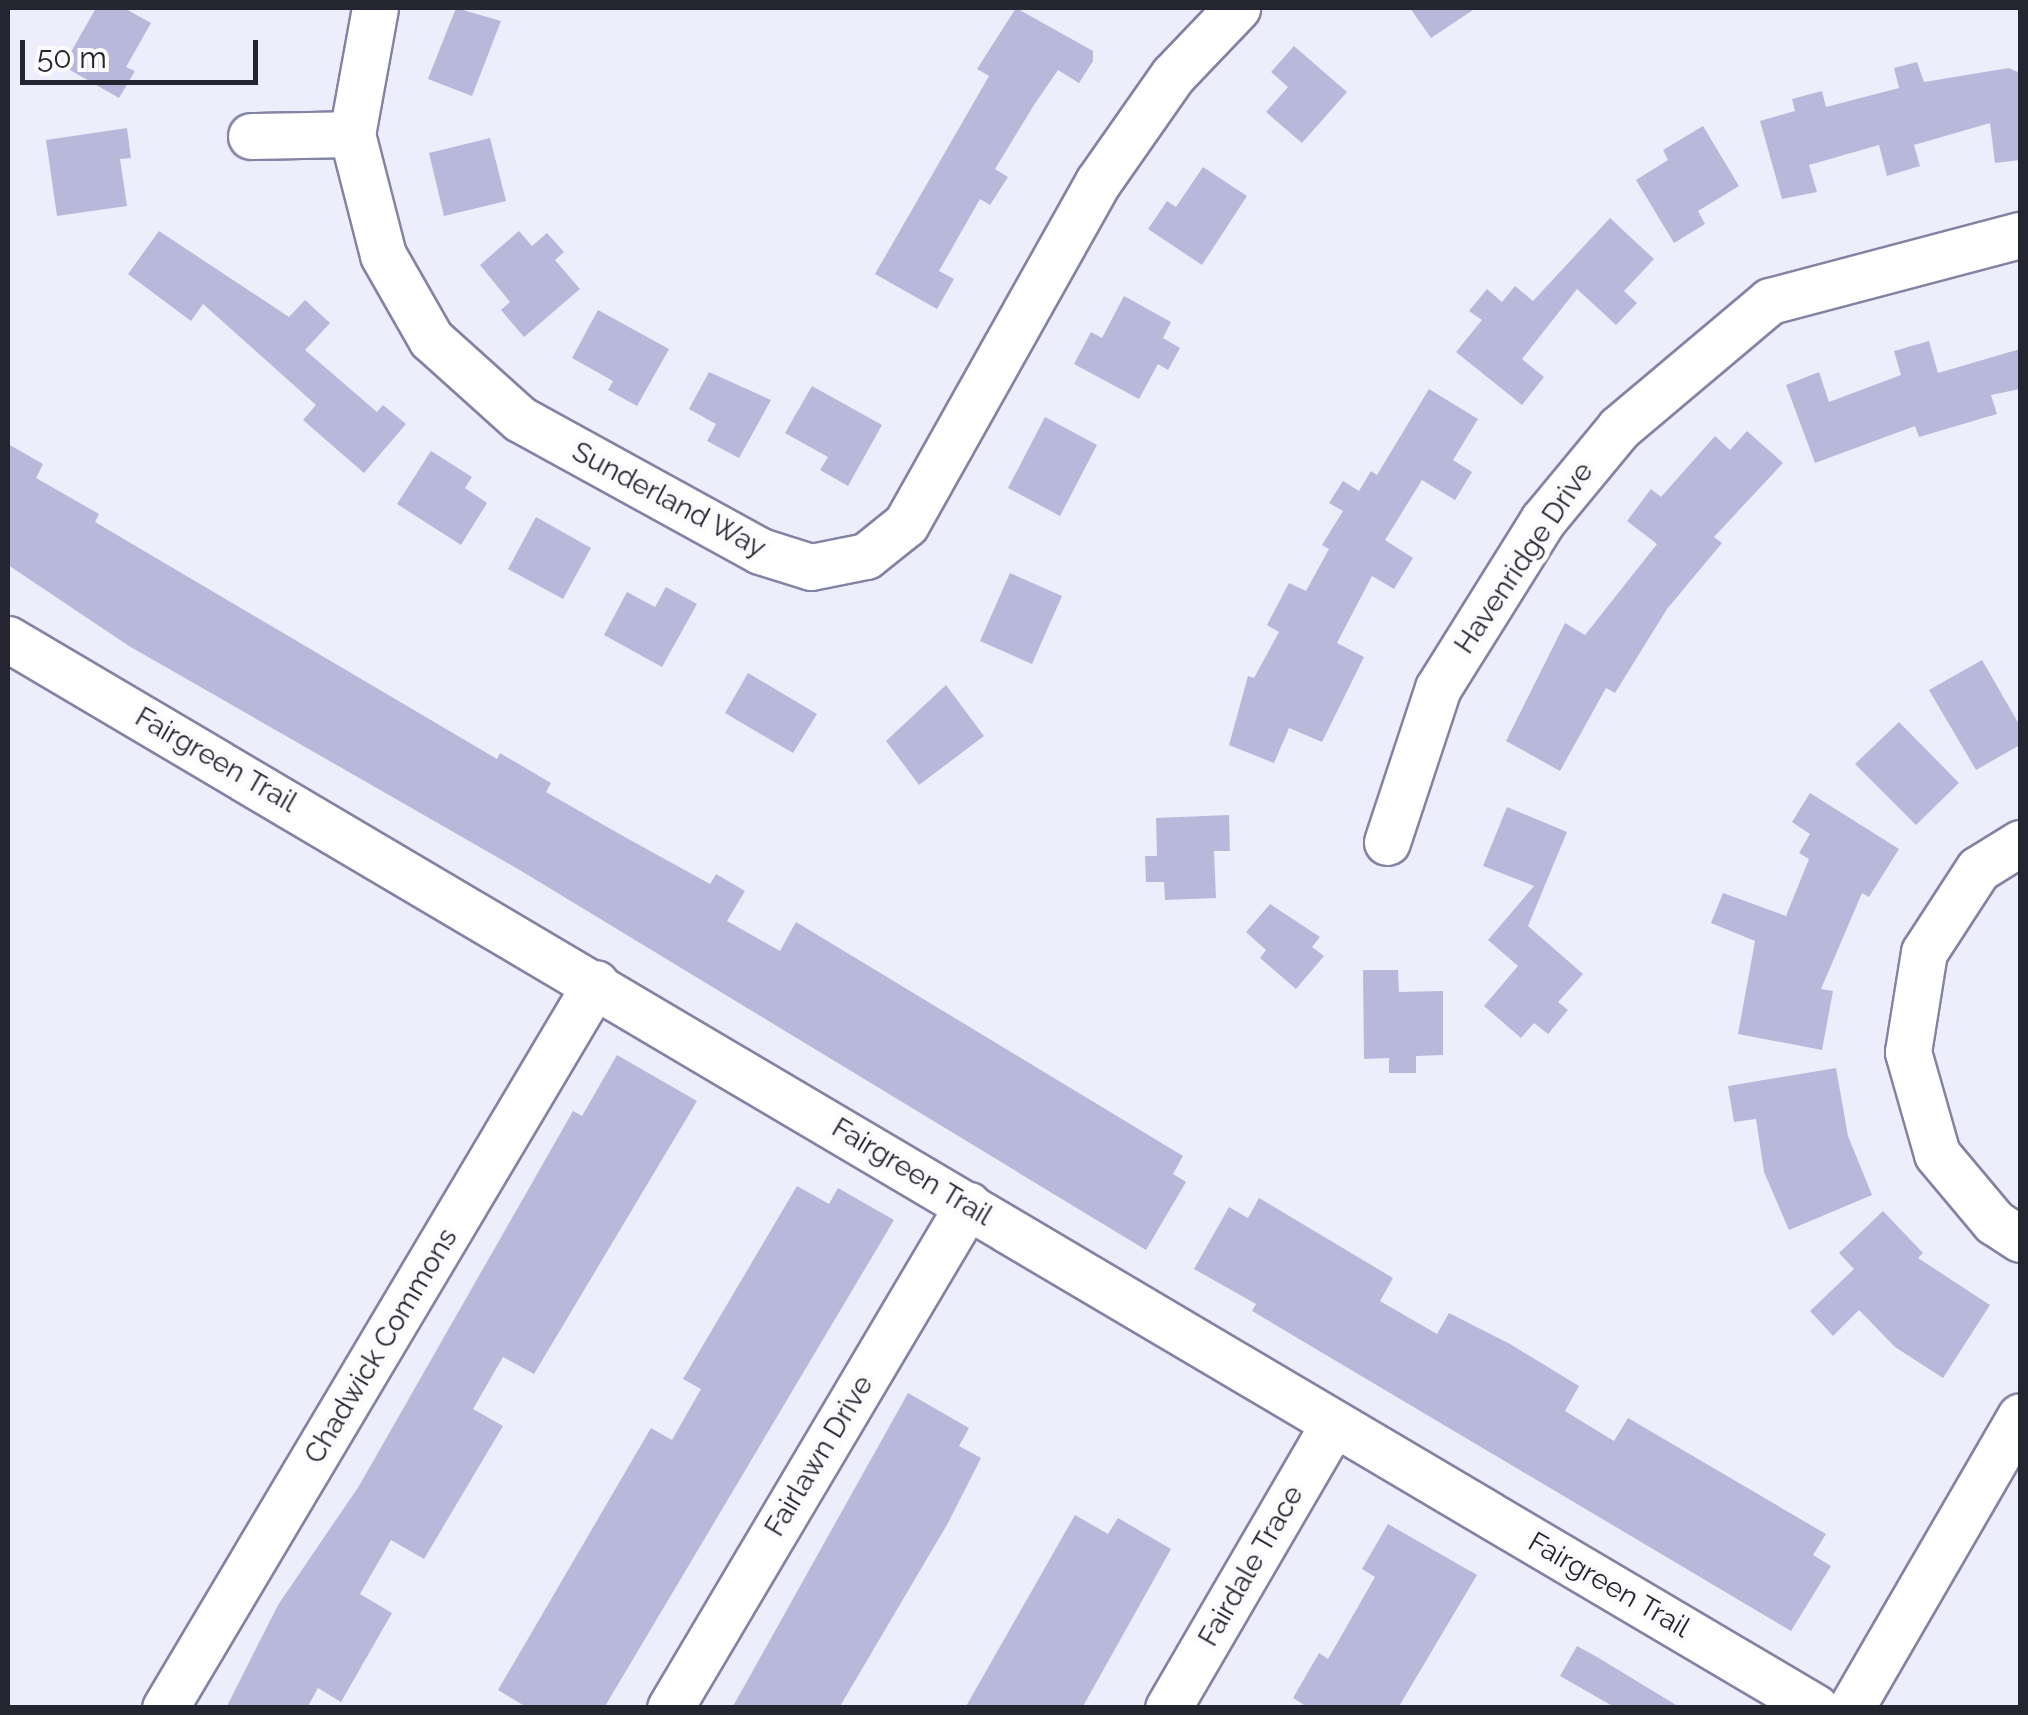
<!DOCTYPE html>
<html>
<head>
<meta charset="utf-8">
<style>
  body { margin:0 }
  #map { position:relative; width:2028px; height:1715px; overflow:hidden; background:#ededfc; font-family:Raleway,sans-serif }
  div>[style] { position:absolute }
  .building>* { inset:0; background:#b8b9da }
  .roads { filter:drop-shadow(2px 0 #8383a4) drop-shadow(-2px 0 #8383a4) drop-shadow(0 2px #8383a4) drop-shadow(0 -2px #8383a4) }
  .minor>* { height:45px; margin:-22.5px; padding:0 22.5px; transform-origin:22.5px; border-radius:22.5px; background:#fff }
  span { translate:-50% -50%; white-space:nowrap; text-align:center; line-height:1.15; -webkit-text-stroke:10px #fcfcfc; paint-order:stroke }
  .street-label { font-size:28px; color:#252532 }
  .frame { position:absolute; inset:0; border:10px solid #252532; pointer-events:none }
  .scale { position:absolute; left:20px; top:40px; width:238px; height:45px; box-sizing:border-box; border:5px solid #252532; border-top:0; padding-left:12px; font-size:30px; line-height:35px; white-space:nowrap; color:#252532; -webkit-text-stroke:8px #fcfcfc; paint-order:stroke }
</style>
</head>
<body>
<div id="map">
  <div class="building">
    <i style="clip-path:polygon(96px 8px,124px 8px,151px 23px,126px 67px,135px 71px,119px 98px,63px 66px)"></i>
    <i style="clip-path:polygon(456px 8px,501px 21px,472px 96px,428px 79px)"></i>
    <i style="clip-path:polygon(1016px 8px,1093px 51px,1093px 61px,1079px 83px,1058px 70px,1034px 105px,995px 169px,1008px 177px,990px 205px,980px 199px,939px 271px,954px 279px,937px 309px,875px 274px,989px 76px,977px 69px)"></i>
    <i style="clip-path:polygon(1410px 8px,1476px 8px,1431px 38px)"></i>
    <i style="clip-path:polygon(1294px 46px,1347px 92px,1302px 143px,1266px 112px,1288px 87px,1271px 72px)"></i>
    <i style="clip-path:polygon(1917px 62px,1924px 82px,2009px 68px,2020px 73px,2020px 160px,1995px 163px,1990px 123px,1914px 145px,1920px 166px,1887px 176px,1879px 145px,1809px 165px,1817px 192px,1782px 199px,1760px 121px,1795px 111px,1792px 99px,1822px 91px,1826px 107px,1899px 88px,1894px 68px)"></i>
    <i style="clip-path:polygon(1703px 126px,1739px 186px,1698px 211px,1705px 224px,1674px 243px,1636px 180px,1668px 160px,1663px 150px)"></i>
    <i style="clip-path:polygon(127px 128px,131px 158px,120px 159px,127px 206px,57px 216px,46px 140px)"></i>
    <i style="clip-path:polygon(490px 138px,506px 201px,444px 216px,429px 153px)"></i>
    <i style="clip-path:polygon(1203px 167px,1247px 196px,1202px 265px,1148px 229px,1167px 201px,1176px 207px)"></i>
    <i style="clip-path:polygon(1610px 218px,1654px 259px,1624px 291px,1637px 303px,1616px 325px,1577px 289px,1522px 359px,1544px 377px,1522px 405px,1456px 352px,1482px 320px,1469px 311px,1487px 289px,1502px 302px,1515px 286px,1533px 301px)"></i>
    <i style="clip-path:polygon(159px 231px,289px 317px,305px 300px,330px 323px,305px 350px,377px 412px,383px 405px,406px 424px,364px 473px,303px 420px,316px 405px,203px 304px,191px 321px,128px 274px)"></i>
    <i style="clip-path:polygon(519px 231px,532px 246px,547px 233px,564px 252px,555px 260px,580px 289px,524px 337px,501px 310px,510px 302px,480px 265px)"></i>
    <i style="clip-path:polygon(1124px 296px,1171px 322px,1163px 338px,1180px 348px,1168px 370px,1158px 364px,1139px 399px,1074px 364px,1091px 332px,1102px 338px)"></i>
    <i style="clip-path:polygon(598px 310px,669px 349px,637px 406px,608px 390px,613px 381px,572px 358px)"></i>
    <i style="clip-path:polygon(1929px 341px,1938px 373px,2020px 349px,2020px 389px,1991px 395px,1997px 414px,1919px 437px,1915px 426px,1815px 463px,1786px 385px,1819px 372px,1829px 402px,1901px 375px,1894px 351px)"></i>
    <i style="clip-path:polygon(709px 372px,771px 400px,739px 458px,707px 441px,716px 424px,689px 409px)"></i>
    <i style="clip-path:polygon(812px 386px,882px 425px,848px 486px,820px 470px,828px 457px,785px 433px)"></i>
    <i style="clip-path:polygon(1429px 389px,1478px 419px,1453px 460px,1472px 472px,1455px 500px,1422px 480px,1385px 540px,1413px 558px,1394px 589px,1372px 576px,1337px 643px,1364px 657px,1322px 742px,1289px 728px,1274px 763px,1229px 745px,1248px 676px,1254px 678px,1279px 632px,1267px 625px,1289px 583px,1306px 591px,1329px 549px,1322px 545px,1343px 511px,1329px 503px,1343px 481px,1359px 491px,1371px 471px,1377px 475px)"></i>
    <i style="clip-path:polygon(1045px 417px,1097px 445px,1060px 516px,1008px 488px)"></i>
    <i style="clip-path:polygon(1747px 431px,1783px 463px,1714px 537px,1722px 543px,1667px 609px,1615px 693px,1606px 688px,1560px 771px,1506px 741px,1565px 623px,1585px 635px,1657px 544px,1627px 521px,1651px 489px,1661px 497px,1715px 436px,1730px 450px)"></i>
    <i style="clip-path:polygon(8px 444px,43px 464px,36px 478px,99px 514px,95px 522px,497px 759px,500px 753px,551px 783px,546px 792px,623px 836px,710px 884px,716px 874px,745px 891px,727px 921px,780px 951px,796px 922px,1183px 1156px,1173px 1174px,1186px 1182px,1146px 1250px,518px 869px,129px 646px,8px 565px)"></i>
    <i style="clip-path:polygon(431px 451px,472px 477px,465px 488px,487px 503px,461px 545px,397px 504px)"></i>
    <i style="clip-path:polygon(536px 517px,591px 548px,563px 599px,508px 569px)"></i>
    <i style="clip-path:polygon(1010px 573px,1062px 596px,1032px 664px,980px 641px)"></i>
    <i style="clip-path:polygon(666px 587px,697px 604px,662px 667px,604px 635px,627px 592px,655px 607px)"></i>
    <i style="clip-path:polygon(1982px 660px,2020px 726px,2020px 745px,1976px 770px,1929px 690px)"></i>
    <i style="clip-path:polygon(748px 673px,817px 714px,793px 753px,725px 713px)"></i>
    <i style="clip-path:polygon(946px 685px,984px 736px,919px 785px,886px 741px)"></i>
    <i style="clip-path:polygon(1899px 722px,1959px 783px,1916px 825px,1855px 764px)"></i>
    <i style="clip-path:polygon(1810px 793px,1899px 849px,1869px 897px,1862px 893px,1821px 989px,1833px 991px,1822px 1050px,1738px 1034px,1755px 941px,1711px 923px,1723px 893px,1786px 916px,1809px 859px,1799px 853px,1810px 834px,1792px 822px)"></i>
    <i style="clip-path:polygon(1507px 807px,1567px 832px,1528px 926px,1583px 974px,1558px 1002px,1568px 1010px,1548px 1034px,1534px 1023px,1521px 1038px,1484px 1006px,1518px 966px,1488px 940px,1534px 886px,1483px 866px)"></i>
    <i style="clip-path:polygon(1229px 815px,1230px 851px,1214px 851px,1216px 898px,1165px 900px,1164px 882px,1146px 882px,1145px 856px,1157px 856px,1156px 818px)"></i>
    <i style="clip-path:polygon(1270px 904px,1320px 937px,1312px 947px,1324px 956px,1296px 989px,1260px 958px,1266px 950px,1246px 932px)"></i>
    <i style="clip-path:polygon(1363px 970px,1398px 970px,1399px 992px,1443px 991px,1443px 1055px,1416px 1056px,1416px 1073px,1389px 1073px,1389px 1058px,1364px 1059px)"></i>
    <i style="clip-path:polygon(617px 1055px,697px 1101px,534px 1374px,503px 1357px,473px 1409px,503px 1426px,424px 1559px,391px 1540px,360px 1594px,392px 1613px,341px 1702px,318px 1688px,307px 1708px,226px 1708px,278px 1605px,359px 1486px,573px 1111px,582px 1116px)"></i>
    <i style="clip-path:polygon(1836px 1068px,1848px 1136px,1872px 1195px,1789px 1230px,1764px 1172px,1756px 1119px,1734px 1122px,1728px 1086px)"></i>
    <i style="clip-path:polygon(797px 1186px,829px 1204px,838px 1188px,894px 1220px,604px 1708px,528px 1708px,498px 1690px,651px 1428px,672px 1440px,701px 1389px,683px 1379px)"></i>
    <i style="clip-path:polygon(1259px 1198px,1393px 1278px,1380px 1301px,1437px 1334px,1449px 1313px,1510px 1344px,1579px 1386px,1565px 1411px,1614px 1441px,1628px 1418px,1826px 1534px,1813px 1555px,1831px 1566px,1791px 1631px,1252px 1311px,1256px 1304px,1194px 1269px,1229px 1207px,1248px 1218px)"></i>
    <i style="clip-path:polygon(1883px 1211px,1923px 1253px,1918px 1258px,1990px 1305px,1943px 1378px,1895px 1347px,1859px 1310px,1833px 1336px,1810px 1311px,1854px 1269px,1839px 1253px)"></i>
    <i style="clip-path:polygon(908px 1393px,969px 1428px,959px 1446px,981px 1458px,948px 1523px,839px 1708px,732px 1708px)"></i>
    <i style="clip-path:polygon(1075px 1515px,1108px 1534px,1118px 1518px,1171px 1549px,1082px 1708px,965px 1708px)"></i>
    <i style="clip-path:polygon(1388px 1524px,1477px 1575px,1398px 1708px,1309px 1708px,1293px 1698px,1319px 1653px,1328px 1659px,1375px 1577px,1362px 1569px)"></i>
    <i style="clip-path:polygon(1577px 1646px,1597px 1657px,1681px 1708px,1616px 1708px,1560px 1676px)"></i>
  </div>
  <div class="roads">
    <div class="minor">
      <i style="left:375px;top:8px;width:128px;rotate:100.3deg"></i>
      <i style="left:352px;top:134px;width:125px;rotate:75.6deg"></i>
      <i style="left:383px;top:255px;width:97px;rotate:60.3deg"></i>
      <i style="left:431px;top:339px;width:120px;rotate:42deg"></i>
      <i style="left:520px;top:419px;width:274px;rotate:28.8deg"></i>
      <i style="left:760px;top:551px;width:53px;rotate:17.4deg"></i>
      <i style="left:811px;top:567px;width:56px;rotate:-11.3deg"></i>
      <i style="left:866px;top:556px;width:51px;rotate:-38.7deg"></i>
      <i style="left:906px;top:524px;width:392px;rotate:-60.7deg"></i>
      <i style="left:1098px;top:182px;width:131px;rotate:-55deg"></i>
      <i style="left:1173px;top:75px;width:93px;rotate:-46.3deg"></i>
      <i style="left:251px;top:136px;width:101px;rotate:-1.1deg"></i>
      <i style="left:8px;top:639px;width:2100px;rotate:30.59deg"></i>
      <i style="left:1387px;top:842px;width:162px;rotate:-71.7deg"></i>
      <i style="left:1438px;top:688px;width:198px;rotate:-58deg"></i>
      <i style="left:1543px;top:520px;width:119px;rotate:-50.4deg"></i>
      <i style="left:1619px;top:428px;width:197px;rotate:-40.1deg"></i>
      <i style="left:1770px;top:301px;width:259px;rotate:-14.8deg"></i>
      <i style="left:2020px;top:843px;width:49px;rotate:148.2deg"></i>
      <i style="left:1978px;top:869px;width:99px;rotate:123deg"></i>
      <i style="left:1924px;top:952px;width:101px;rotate:99.1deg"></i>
      <i style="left:1908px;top:1052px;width:106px;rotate:74.1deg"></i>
      <i style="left:1937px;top:1154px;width:89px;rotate:50deg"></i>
      <i style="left:1994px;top:1222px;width:31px;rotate:33deg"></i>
      <i style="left:165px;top:1708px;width:843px;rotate:-59.27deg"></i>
      <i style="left:670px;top:1708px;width:585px;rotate:-59.36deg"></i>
      <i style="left:1168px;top:1708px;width:328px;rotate:-59.8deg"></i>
      <i style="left:1851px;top:1708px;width:337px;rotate:-59.9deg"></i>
    </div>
  </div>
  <div class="street-label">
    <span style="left:669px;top:500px;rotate:28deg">Sunderland Way</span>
    <span style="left:1524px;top:558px;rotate:-56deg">Havenridge Drive</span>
    <span style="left:216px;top:760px;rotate:30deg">Fairgreen Trail</span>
    <span style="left:912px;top:1172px;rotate:31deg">Fairgreen Trail</span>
    <span style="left:381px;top:1346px;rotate:-59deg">Chadwick Commons</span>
    <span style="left:819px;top:1456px;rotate:-59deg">Fairlawn Drive</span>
    <span style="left:1251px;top:1566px;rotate:-60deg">Fairdale Trace</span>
    <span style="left:1609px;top:1585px;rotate:30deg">Fairgreen Trail</span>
  </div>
  <div class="frame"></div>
  <div class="scale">50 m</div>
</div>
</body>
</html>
